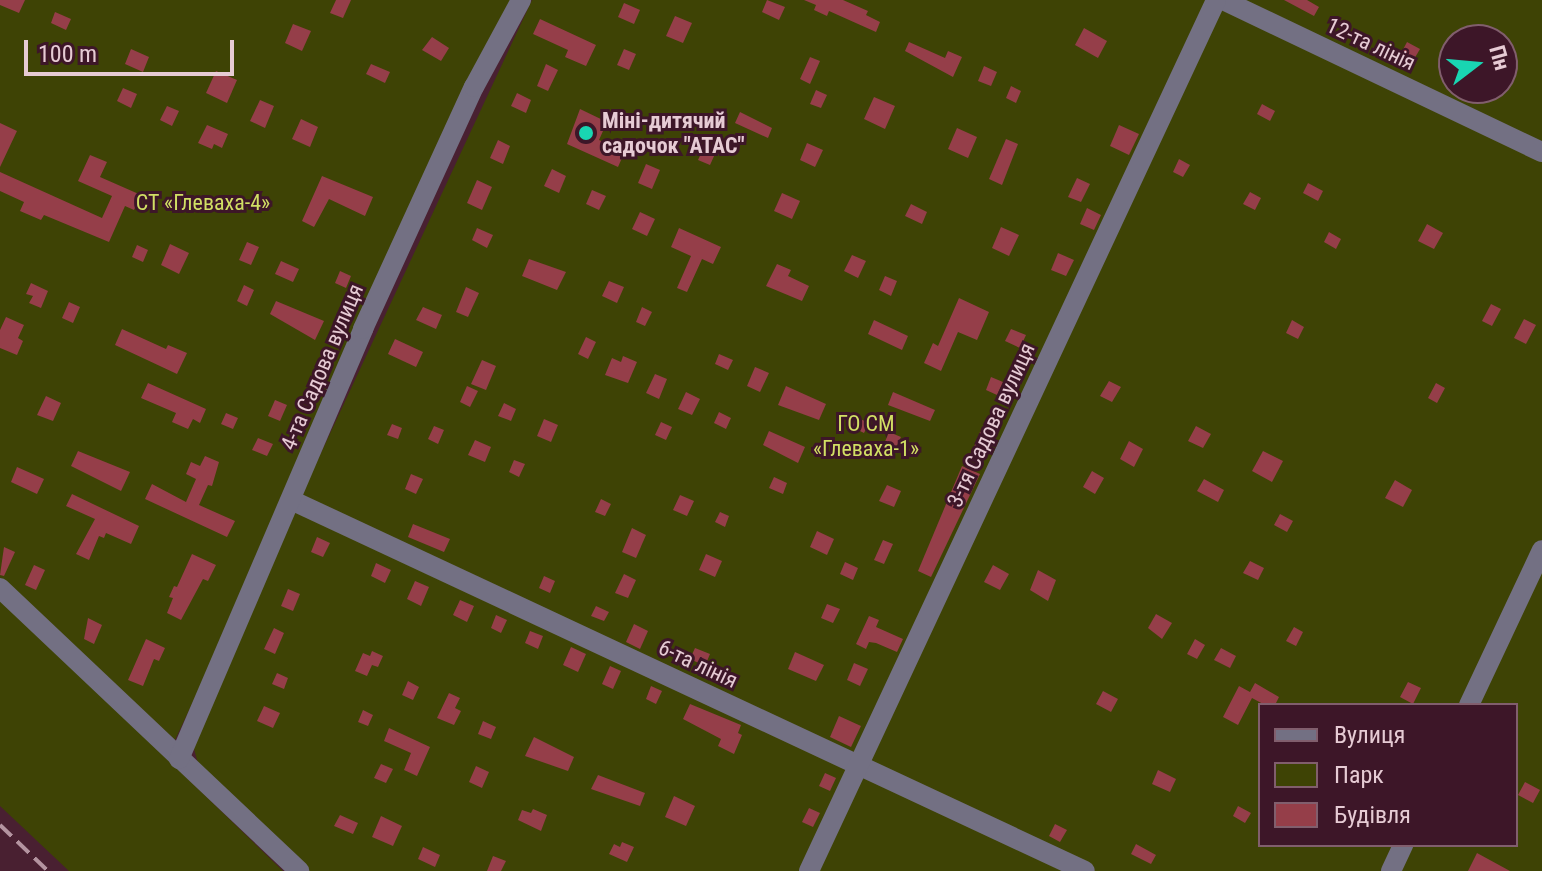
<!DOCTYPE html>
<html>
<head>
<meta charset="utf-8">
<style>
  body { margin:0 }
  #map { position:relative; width:1542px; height:871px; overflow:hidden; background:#492031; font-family:"Roboto Condensed",sans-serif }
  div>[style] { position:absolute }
  .green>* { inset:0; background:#3e4305 }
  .building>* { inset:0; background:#953e49 }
  .minor>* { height:20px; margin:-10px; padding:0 10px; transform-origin:10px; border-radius:10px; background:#737083 }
  .rail>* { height:4px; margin-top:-2px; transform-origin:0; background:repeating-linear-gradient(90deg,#b494a0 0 16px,transparent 0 24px) }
  .dots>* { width:22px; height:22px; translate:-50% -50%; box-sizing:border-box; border:4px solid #3d1628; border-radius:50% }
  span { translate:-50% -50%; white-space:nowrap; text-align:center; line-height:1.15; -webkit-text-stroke:6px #3d1628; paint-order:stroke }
  .street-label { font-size:22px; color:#e6cbd4 }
  .poi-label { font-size:22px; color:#e6cbd4; font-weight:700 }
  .left { translate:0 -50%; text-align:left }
  .park-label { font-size:22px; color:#d1df64 }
  .legend { position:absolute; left:1258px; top:703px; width:260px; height:144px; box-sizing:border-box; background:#3d1628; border:2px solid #815e6d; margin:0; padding:10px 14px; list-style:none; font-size:24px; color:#e6cbd4 }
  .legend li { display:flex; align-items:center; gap:16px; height:40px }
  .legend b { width:40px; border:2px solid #815e6d }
  .north { position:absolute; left:1438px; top:24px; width:80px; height:80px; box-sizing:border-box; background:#3d1628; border:2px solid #815e6d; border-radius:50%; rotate:74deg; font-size:22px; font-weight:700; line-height:32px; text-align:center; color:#e6cbd4 }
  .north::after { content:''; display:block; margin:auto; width:28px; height:36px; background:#19d5b2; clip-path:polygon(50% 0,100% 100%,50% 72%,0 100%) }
  .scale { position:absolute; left:24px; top:40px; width:210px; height:36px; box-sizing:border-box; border:4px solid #e6cbd4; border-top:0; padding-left:10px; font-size:24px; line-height:28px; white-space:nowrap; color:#e6cbd4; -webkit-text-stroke:6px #3d1628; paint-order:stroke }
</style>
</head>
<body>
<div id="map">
  <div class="green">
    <i style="clip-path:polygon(0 0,524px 0,175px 740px,0 579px)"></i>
    <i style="clip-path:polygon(evenodd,532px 0,1542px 0,1542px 871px,303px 871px,200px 771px,190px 734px,532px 0,1454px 40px,1502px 40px,1502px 88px,1454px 88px,1454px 40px,532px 0,1260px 705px,1516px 705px,1516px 845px,1260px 845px,1260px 705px)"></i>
    <i style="clip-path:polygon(0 597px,283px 871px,69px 871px,0 806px)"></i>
  </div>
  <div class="building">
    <i style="clip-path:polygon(0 0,25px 0,19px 13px,0 5px)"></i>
    <i style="clip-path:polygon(336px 0,351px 0,343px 18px,330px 13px)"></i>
    <i style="clip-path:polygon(767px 0,785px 7px,779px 20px,762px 12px)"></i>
    <i style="clip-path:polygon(804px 0,843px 0,868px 11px,866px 15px,880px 22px,876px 32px,829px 11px,827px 16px,814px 10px,816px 5px)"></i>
    <i style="clip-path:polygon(1284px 0,1307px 0,1319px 7px,1314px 16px)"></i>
    <i style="clip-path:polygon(624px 3px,640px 10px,634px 24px,618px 17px)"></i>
    <i style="clip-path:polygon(55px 12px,71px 19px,66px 30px,51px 23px)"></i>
    <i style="clip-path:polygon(675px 16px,692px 23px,683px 43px,666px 36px)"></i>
    <i style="clip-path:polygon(540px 19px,596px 45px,586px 66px,565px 57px,568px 50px,533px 34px)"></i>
    <i style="clip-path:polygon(293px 24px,311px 31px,302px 51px,285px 43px)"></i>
    <i style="clip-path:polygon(1084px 28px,1107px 41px,1098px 58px,1075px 45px)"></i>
    <i style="clip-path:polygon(432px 37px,449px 48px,441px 61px,422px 50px)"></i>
    <i style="clip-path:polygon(909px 42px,945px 58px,948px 51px,962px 57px,953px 77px,905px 51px)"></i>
    <i style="clip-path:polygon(1407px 42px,1420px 49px,1409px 68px,1397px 61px)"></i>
    <i style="clip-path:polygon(131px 49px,149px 57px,143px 72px,125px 64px)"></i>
    <i style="clip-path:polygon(624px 49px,636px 54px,629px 70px,617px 65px)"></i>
    <i style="clip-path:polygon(810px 57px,820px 61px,810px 84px,800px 79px)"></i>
    <i style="clip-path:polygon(371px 64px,390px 72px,385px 83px,366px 74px)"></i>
    <i style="clip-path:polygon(546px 64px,558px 70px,548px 91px,537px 86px)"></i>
    <i style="clip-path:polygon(984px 66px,997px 72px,991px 86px,978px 81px)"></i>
    <i style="clip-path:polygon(216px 71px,237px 80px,227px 103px,206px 93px)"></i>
    <i style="clip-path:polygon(1011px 86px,1021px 91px,1016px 103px,1006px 98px)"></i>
    <i style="clip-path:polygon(123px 88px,137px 94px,131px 108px,117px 101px)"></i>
    <i style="clip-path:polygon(816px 90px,827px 95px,821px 108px,810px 104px)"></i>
    <i style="clip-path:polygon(517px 93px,531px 100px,526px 113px,511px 106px)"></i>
    <i style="clip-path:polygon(874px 97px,895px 106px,885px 129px,864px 119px)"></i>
    <i style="clip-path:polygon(260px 100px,274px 106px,265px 128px,250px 121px)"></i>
    <i style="clip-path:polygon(1262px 104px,1275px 111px,1270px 121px,1257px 114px)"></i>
    <i style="clip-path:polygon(167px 106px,179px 111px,172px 126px,160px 120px)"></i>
    <i style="clip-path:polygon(580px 109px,607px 122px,599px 140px,625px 151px,618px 167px,567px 144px)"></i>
    <i style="clip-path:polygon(740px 112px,772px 128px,768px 138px,735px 123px)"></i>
    <i style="clip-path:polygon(301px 119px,318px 127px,310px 147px,292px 139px)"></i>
    <i style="clip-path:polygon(0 123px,17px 131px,0 167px)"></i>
    <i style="clip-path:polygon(207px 125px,228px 134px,222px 148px,214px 144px,212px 149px,198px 143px)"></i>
    <i style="clip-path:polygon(1119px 125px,1139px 134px,1129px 155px,1110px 146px)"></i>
    <i style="clip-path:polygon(957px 128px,977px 137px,968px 158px,948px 149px)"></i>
    <i style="clip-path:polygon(1006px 139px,1018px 144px,1002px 185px,989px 179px)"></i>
    <i style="clip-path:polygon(498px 140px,510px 146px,503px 164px,490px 158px)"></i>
    <i style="clip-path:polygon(807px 143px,823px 150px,815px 167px,800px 160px)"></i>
    <i style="clip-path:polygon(703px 149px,715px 154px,710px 165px,698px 160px)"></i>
    <i style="clip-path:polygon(90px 155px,107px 162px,100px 177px,141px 195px,134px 210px,125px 206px,109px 242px,44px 215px,41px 220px,20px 211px,24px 202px,0 191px,0 172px,102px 218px,112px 196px,78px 181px)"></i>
    <i style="clip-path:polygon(1179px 159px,1190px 165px,1183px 177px,1173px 172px)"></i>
    <i style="clip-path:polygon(646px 164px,660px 170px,652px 189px,638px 183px)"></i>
    <i style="clip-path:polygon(552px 169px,566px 176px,559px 193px,544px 186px)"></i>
    <i style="clip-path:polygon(322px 176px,373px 197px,365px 216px,329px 199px,314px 227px,302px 221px)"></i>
    <i style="clip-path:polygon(1077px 178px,1090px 184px,1081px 202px,1068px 197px)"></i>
    <i style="clip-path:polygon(477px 180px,492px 187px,482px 210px,467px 203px)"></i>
    <i style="clip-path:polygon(1308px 183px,1323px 191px,1318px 201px,1303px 193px)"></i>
    <i style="clip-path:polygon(592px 190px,606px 196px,599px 210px,586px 204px)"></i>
    <i style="clip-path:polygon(1250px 192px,1261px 198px,1255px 210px,1243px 204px)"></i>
    <i style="clip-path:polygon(782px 193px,800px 201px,792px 219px,774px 211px)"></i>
    <i style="clip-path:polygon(911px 204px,927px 212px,922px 224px,905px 216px)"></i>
    <i style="clip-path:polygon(1087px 208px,1101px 215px,1094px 230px,1080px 224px)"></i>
    <i style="clip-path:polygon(640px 212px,655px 219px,647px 236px,632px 229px)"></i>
    <i style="clip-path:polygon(1427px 224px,1443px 233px,1434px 249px,1418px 241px)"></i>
    <i style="clip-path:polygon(1001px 227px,1019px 235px,1009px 256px,992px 248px)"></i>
    <i style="clip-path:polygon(477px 228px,493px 235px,487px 248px,472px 240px)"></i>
    <i style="clip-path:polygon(679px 228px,721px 247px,713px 264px,702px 259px,687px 292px,677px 288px,691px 256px,671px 247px)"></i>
    <i style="clip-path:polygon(1329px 232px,1341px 239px,1336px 249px,1324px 242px)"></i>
    <i style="clip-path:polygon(247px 242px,259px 247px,251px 265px,239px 260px)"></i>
    <i style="clip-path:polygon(170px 244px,189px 253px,179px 274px,161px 265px)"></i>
    <i style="clip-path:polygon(137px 245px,148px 250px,143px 262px,132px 257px)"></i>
    <i style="clip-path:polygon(1058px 253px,1074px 260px,1066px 276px,1051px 270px)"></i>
    <i style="clip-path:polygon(852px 255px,866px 261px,858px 278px,844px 271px)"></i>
    <i style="clip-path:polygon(529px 259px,566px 272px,557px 290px,522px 276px)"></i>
    <i style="clip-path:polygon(281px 261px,299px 269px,293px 282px,275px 274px)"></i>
    <i style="clip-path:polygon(777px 264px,791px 270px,788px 276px,809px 286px,802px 301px,766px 286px)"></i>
    <i style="clip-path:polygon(340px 271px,351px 276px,346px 288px,335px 283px)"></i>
    <i style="clip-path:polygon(885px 276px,897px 281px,891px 296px,879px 290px)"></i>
    <i style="clip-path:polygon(609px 281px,624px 287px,617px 303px,602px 296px)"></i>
    <i style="clip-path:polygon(31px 283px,48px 291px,41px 308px,29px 303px,33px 296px,26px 294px)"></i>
    <i style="clip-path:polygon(244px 285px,254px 290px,247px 306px,237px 301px)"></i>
    <i style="clip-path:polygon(466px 287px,479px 293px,468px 317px,456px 312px)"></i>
    <i style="clip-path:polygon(959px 298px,989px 312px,977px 340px,958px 332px,941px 371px,924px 363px,933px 343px,938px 346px)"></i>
    <i style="clip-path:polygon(276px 301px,324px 321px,315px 340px,270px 314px)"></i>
    <i style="clip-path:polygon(69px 302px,80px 307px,73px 323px,62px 318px)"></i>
    <i style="clip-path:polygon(1491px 304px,1501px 309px,1492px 326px,1482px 321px)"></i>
    <i style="clip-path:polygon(423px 307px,442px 315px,436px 329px,416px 320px)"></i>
    <i style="clip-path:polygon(642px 307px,652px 312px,645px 326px,636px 322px)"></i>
    <i style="clip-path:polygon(6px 317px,24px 325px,18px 338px,23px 341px,17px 355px,0 348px,0 330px)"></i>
    <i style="clip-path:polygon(1524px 319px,1536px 325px,1526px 344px,1514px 338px)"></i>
    <i style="clip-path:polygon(874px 320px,908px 336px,902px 350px,868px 334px)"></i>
    <i style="clip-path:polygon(1292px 320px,1304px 327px,1298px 339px,1286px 333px)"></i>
    <i style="clip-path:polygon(122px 329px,166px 349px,168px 345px,187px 353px,177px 374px,115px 345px)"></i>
    <i style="clip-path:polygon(1011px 329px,1026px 335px,1020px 348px,1005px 341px)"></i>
    <i style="clip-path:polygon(586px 337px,596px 342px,588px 359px,578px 354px)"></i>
    <i style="clip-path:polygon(395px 339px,423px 352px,416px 367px,388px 354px)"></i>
    <i style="clip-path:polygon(719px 354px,733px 360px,728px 370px,715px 364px)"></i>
    <i style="clip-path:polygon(623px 356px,637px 362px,628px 383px,605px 375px,612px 358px,621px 362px)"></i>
    <i style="clip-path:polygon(482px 360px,496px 366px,486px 390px,471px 384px)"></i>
    <i style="clip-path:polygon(755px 367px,769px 373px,760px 392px,747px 386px)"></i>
    <i style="clip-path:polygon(655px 374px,667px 379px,659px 399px,646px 393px)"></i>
    <i style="clip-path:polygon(991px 377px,1003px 382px,997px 395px,986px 390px)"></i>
    <i style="clip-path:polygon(1109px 381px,1121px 387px,1112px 402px,1100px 396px)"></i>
    <i style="clip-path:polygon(148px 383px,206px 409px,200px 423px,193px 419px,188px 429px,172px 422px,176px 413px,141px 398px)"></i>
    <i style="clip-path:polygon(1436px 383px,1445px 388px,1437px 403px,1428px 398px)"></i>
    <i style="clip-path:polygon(467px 386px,478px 391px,470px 407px,460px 402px)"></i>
    <i style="clip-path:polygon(786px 386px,826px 404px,819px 420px,778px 405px)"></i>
    <i style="clip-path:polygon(686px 392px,700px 399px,692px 415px,678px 409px)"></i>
    <i style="clip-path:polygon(893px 392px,935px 410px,930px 421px,888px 405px)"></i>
    <i style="clip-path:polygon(46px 396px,61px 403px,53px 421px,37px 415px)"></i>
    <i style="clip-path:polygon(275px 400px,287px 405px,280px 421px,268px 416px)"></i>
    <i style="clip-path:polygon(504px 403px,516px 409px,511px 421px,498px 416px)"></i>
    <i style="clip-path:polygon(719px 412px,731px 418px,726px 429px,714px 423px)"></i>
    <i style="clip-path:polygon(226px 413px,238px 418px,233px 429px,221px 424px)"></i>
    <i style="clip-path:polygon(856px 417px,869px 423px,864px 433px,852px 427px)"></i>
    <i style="clip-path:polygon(544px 419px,558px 425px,551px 442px,537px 436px)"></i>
    <i style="clip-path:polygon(661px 422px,672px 427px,666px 440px,655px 435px)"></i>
    <i style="clip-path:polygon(392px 424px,402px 428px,398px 439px,387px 435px)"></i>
    <i style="clip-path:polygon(434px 426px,444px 430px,438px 444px,428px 439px)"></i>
    <i style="clip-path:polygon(1196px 426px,1211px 434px,1203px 448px,1188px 441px)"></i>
    <i style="clip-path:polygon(769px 431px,805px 447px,798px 463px,763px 445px)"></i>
    <i style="clip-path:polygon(889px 432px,901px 437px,893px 454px,882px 449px)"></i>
    <i style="clip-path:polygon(980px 432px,993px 437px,986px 452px,974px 447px)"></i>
    <i style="clip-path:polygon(258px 438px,273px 444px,267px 456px,252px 450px)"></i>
    <i style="clip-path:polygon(475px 440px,491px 447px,485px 462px,468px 455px)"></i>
    <i style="clip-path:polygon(1129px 441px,1143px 449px,1134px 467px,1120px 459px)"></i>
    <i style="clip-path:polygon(78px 451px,130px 472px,121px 491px,71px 466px)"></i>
    <i style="clip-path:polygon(1263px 451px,1283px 461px,1272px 482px,1252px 471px)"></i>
    <i style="clip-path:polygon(205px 456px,219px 462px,212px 486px,208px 485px,199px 505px,235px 521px,227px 537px,145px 499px,152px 484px,186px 502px,196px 479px,186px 474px,191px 462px,200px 466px)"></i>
    <i style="clip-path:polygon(514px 460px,525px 464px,519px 477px,509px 472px)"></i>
    <i style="clip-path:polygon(962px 466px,980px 474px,931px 577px,918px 571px)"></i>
    <i style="clip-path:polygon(17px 467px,44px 479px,37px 494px,11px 482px)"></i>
    <i style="clip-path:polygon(1092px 471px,1104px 478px,1095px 494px,1083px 487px)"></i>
    <i style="clip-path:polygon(411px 474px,423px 479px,416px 494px,405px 489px)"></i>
    <i style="clip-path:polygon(774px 477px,787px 483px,783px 494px,769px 488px)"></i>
    <i style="clip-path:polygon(1204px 479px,1224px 490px,1218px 502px,1197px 491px)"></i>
    <i style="clip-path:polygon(1395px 480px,1412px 490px,1403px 507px,1385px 498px)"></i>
    <i style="clip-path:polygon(887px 485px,901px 491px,894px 507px,879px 501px)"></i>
    <i style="clip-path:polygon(72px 494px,139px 526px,131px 544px,106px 533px,104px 538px,99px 536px,89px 560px,76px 554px,95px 519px,66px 506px)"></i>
    <i style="clip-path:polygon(680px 495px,694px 501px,687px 516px,673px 510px)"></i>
    <i style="clip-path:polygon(601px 499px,611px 504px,605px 516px,595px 512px)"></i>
    <i style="clip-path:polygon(720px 512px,729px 516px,725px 527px,715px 522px)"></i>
    <i style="clip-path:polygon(1280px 514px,1293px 521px,1287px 532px,1274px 525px)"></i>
    <i style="clip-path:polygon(413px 524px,450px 539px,444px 552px,408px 537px)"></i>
    <i style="clip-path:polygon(632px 528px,646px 535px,636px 558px,622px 552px)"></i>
    <i style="clip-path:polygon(817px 531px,834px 539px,827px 555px,810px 547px)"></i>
    <i style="clip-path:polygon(317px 537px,330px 543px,323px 557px,311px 552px)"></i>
    <i style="clip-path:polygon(883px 540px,893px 544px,884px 564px,874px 560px)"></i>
    <i style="clip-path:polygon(4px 547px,15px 552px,4px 576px,0 575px)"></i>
    <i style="clip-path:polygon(192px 554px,216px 565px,208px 581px,203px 579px,181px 620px,167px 613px,173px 598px,169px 597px,174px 586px,177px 587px)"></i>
    <i style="clip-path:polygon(706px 554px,722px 561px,715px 577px,699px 570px)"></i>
    <i style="clip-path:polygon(1250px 561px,1264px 568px,1258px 580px,1243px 573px)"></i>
    <i style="clip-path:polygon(845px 562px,858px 568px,853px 580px,840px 574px)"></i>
    <i style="clip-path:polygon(376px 563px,391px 570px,385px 583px,371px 576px)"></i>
    <i style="clip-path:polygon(34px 565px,45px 570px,36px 590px,25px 585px)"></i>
    <i style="clip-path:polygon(993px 565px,1009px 574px,1000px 590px,984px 582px)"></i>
    <i style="clip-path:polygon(1038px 570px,1056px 580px,1048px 601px,1030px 590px)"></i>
    <i style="clip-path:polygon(624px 574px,636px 580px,628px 598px,615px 593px)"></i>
    <i style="clip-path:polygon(544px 576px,555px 581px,550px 593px,539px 588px)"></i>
    <i style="clip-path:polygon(415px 581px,429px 587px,421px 606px,407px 599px)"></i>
    <i style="clip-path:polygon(288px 589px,300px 594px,293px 611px,281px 606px)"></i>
    <i style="clip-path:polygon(460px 600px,474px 606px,467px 622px,453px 615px)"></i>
    <i style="clip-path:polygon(827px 604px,840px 609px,833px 623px,821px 618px)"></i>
    <i style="clip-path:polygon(596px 606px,609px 612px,604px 621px,591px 616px)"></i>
    <i style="clip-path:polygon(1156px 614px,1172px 623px,1162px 639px,1148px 628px)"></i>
    <i style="clip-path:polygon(496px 615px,507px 620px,501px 633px,491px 628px)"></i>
    <i style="clip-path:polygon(869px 616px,879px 620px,876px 627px,903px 639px,897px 652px,876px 643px,869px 642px,866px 649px,856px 644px)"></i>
    <i style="clip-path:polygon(88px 618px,102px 625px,94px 644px,84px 639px)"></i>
    <i style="clip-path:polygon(634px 624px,648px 631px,640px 649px,626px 642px)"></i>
    <i style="clip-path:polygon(1294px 627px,1303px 632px,1296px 646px,1286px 641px)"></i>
    <i style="clip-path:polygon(274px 628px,284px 633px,275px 654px,264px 649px)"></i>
    <i style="clip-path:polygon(530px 631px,543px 636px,538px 649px,525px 643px)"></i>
    <i style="clip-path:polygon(146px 639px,165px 648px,159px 661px,154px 659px,143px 686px,128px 680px)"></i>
    <i style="clip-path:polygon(1195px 639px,1205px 645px,1197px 659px,1187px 654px)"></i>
    <i style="clip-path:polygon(571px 647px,586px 654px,578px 672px,563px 665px)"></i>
    <i style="clip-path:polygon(695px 648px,710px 654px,705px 666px,690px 659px)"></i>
    <i style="clip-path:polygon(1221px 648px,1236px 656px,1230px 668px,1214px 660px)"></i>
    <i style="clip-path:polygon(372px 651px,383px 656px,378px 667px,372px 665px,367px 676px,355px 671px,363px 653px,370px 656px)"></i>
    <i style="clip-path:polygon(795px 652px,824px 665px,816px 681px,788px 669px)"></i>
    <i style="clip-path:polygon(854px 663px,868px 669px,860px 686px,847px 680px)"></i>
    <i style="clip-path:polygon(610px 666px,621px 671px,613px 689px,602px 684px)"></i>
    <i style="clip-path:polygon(277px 673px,288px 678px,284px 689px,272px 684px)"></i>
    <i style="clip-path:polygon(408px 681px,419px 687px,413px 700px,402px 695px)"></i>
    <i style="clip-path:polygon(1408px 682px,1421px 688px,1413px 704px,1400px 697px)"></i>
    <i style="clip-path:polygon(1255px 683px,1279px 697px,1275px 705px,1265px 705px,1252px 698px,1238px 725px,1223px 717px,1239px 686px,1250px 692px)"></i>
    <i style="clip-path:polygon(651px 686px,662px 691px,656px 704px,646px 699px)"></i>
    <i style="clip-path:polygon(1103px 691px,1118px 699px,1111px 712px,1096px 704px)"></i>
    <i style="clip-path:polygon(449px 693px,460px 698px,455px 708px,461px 711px,454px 725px,437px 718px)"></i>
    <i style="clip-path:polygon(690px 704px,741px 725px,738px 733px,742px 735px,734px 754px,718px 746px,721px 739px,683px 719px)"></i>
    <i style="clip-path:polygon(264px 706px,280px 713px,273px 728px,257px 721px)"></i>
    <i style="clip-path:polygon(363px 710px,373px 715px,368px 726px,358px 722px)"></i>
    <i style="clip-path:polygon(839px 716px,861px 726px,851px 747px,830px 737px)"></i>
    <i style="clip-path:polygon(483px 721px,496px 727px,491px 739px,478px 734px)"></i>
    <i style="clip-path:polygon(389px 728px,430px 747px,417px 776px,404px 770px,411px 753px,384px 741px)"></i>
    <i style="clip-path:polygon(534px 737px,574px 757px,568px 771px,525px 756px)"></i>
    <i style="clip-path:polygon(381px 764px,393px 769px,386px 783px,374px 778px)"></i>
    <i style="clip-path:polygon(476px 766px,489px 772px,482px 788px,469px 782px)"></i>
    <i style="clip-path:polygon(1158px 770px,1176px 779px,1170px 792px,1152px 784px)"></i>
    <i style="clip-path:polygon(825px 773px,836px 778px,830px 791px,819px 786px)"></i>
    <i style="clip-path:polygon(598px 775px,645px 793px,640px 806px,591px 789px)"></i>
    <i style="clip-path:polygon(1525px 782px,1540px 790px,1533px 803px,1518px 795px)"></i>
    <i style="clip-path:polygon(674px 796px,695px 806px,686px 826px,665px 817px)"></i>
    <i style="clip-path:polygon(1238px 806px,1251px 813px,1245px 823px,1233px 816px)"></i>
    <i style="clip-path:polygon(809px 808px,820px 813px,813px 827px,802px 822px)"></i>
    <i style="clip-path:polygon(533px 809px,547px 815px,541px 831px,518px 820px,522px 810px,531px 813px)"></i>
    <i style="clip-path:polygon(340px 815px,358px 823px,353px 834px,334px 826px)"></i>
    <i style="clip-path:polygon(381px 816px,402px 826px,393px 846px,372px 837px)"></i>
    <i style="clip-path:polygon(1055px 824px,1067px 830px,1060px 842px,1049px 836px)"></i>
    <i style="clip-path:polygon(622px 842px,634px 847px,627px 862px,609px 854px,614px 844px,620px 847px)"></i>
    <i style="clip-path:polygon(1136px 844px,1156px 855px,1151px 864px,1131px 854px)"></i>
    <i style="clip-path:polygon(423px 847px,440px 855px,435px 867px,418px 859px)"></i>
    <i style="clip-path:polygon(1477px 853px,1510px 871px,1468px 871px)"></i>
    <i style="clip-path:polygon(493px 856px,506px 861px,501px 871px,487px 871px)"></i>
  </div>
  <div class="minor">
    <i style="left:1223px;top:0;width:353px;rotate:25.5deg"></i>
    <i style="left:291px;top:500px;width:876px;rotate:25.04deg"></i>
    <i style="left:0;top:588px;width:412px;rotate:43.4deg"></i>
    <i style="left:1469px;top:705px;width:171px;rotate:-64.8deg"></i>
    <i style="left:179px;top:759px;width:468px;rotate:-66.8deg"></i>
    <i style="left:363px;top:329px;width:266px;rotate:-65.4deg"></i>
    <i style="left:474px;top:87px;width:99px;rotate:-61.6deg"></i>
    <i style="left:809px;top:871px;width:961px;rotate:-64.95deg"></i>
    <i style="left:1391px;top:871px;width:29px;rotate:-65deg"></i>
  </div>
  <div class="rail">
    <i style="left:0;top:825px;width:66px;rotate:43.8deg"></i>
  </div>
  <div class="dots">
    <i style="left:586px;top:133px;background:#19d5b2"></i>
  </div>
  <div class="street-label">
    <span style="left:1371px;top:44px;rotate:25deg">12-та лінія</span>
    <span style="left:322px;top:367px;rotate:-67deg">4-та Садова вулиця</span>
    <span style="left:991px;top:425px;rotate:-65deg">3-тя Садова вулиця</span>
    <span style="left:698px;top:664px;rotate:25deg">6-та лінія</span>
  </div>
  <div class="poi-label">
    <span class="left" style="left:602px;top:133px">Міні-дитячий<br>садочок "АТАС"</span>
  </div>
  <div class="park-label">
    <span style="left:203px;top:203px">СТ «Глеваха-4»</span>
    <span style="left:866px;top:436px">ГО СМ<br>«Глеваха-1»</span>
  </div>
  <ul class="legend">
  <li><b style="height:10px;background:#737083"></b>Вулиця</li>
  <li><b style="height:22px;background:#3e4305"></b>Парк</li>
  <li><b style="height:22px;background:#953e49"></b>Будівля</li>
  </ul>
  <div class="north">Пн</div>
  <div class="scale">100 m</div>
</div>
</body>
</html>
